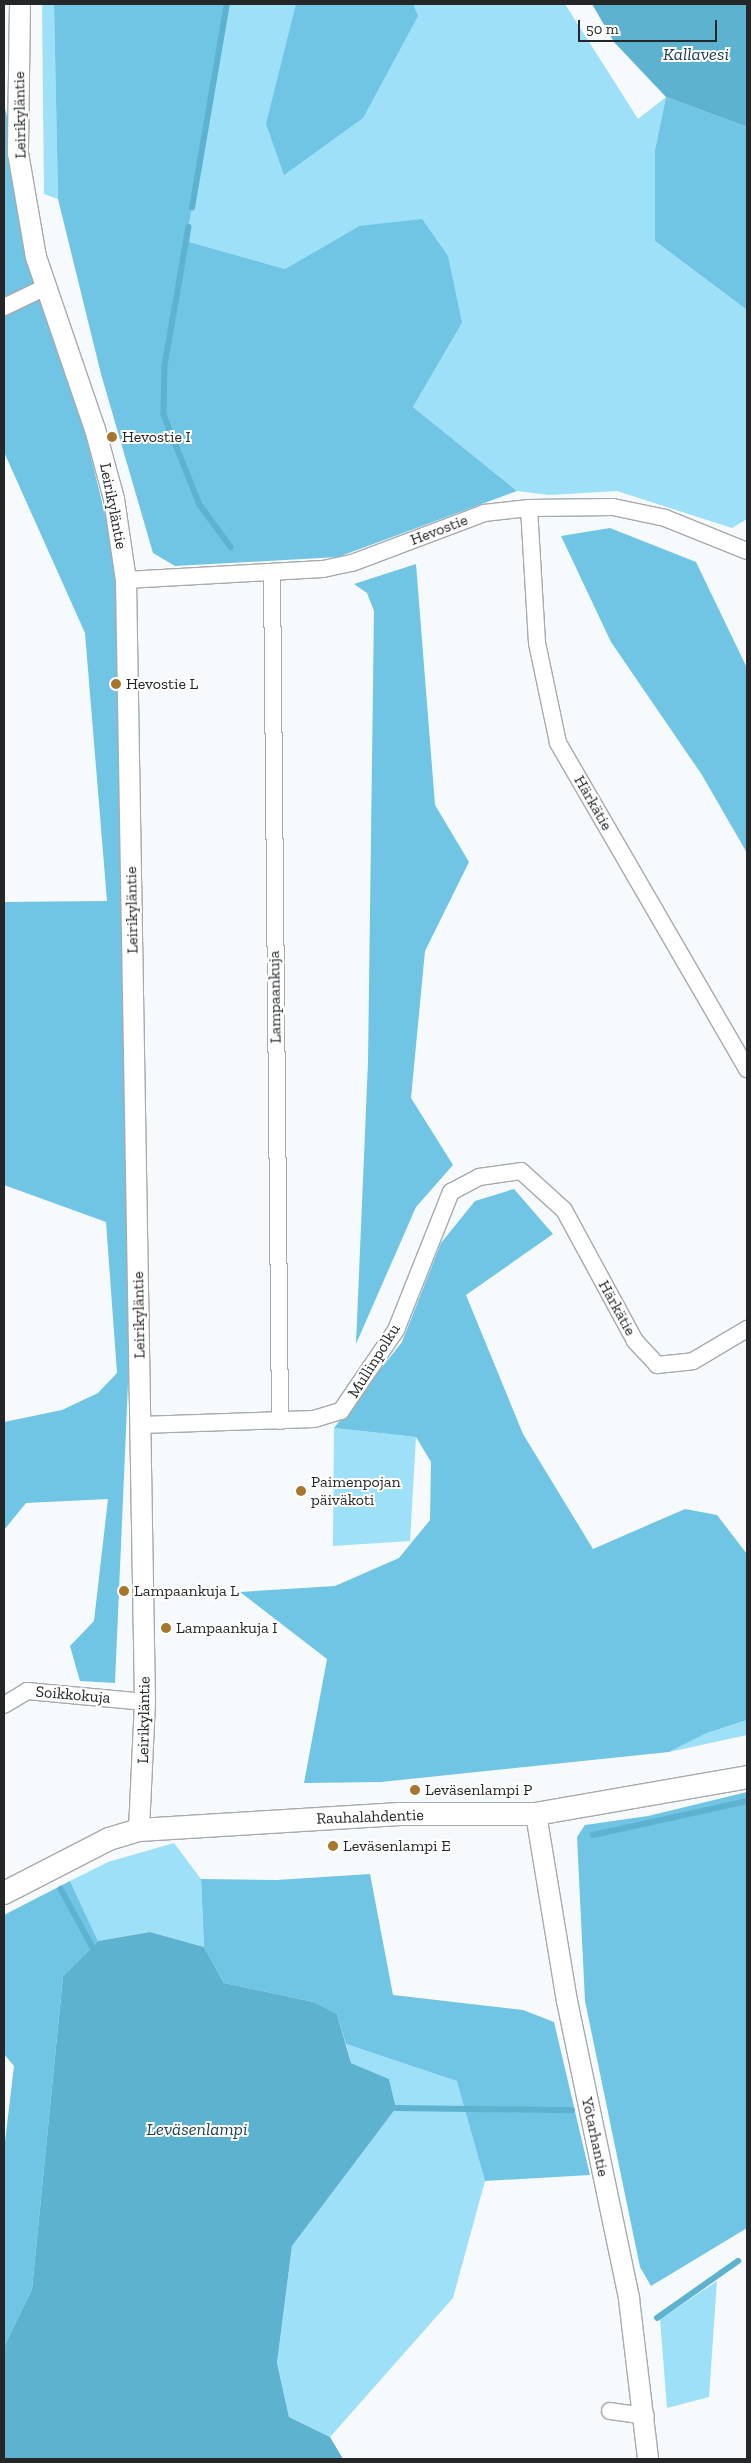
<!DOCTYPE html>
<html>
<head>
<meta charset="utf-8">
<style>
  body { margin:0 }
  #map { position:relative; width:751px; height:2463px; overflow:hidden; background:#f7fafc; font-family:"Zilla Slab",serif }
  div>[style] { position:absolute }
  .green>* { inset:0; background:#9ee0f8 }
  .forest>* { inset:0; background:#6fc5e3 }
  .water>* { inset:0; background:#5db2d0 }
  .stream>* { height:5.5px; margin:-2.75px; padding:0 2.75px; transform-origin:2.75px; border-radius:2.75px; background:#5db2d0 }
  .roads { filter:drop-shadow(1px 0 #a7aaac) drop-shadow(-1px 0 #a7aaac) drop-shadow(0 1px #a7aaac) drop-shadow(0 -1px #a7aaac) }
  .minor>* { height:16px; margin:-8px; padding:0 8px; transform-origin:8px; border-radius:8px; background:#fff }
  .tertiary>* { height:20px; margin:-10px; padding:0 10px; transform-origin:10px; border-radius:10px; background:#fff }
  .secondary>* { height:22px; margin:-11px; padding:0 11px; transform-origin:11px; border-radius:11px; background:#fff }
  .dots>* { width:14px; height:14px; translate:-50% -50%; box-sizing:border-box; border:2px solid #fff; border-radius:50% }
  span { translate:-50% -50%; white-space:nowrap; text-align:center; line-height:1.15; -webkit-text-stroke:4px #fff; paint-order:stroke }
  .street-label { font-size:16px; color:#252627 }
  .poi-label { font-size:16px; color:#252627 }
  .left { translate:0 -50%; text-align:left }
  .water-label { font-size:18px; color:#1b424f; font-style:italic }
  .frame { position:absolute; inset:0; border:5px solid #252627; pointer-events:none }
  .scale { position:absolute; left:578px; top:20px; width:139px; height:22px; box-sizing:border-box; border:2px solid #252627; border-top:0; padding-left:6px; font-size:15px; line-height:18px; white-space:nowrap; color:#252627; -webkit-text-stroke:4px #fff; paint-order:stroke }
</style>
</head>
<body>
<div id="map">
  <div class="green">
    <i style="clip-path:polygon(42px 4px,54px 4px,58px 199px,44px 194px)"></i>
    <i style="clip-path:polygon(229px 4px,565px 4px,638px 119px,666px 97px,655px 150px,655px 241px,747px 310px,747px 519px,732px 528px,617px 491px,549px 495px,517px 491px,413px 407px,462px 323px,359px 226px,285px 269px,186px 241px)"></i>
    <i style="clip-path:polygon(334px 1428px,416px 1437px,410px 1541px,333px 1546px)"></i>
    <i style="clip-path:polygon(747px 1720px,747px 1735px,669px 1752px,707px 1733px)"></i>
    <i style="clip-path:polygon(174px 1843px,201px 1879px,204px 1947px,150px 1932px,98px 1941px,70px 1881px,108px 1862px)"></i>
    <i style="clip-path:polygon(346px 2044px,458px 2081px,485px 2181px,453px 2298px,330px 2437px,289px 2417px,277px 2363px,292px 2246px,396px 2108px,389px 2079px,351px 2063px)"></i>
    <i style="clip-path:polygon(717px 2281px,709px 2397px,667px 2408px,660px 2319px)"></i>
  </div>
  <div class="forest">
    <i style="clip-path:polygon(54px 4px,229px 4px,186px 241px,285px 269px,359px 226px,422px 219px,448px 256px,462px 323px,413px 407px,517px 491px,338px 557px,175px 566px,153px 553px,101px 374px,58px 199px)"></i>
    <i style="clip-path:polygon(296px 4px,413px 4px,418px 16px,363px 118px,284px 175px,266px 124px)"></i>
    <i style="clip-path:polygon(666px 97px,747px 127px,747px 310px,655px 241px,655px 150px)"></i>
    <i style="clip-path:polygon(4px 104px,121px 579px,131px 1315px,115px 1683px,80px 1681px,70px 1646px,94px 1621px,108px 1499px,26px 1503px,4px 1530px,4px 1422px,62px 1410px,98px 1393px,117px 1373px,106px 1222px,4px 1185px,4px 902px,107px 901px,85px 633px,4px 452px)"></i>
    <i style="clip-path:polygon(610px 528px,696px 562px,747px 668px,747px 853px,702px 775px,611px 642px,561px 536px)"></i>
    <i style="clip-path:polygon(416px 564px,435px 805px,469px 862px,425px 951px,411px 1098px,453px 1165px,416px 1207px,356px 1344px,368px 1062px,374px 611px,367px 593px,354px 584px)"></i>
    <i style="clip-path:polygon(514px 1189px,553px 1234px,466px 1295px,523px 1434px,593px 1549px,685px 1509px,717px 1515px,747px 1554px,747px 1720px,707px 1733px,669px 1752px,381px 1782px,304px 1783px,327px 1659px,240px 1592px,335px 1586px,399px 1558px,430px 1520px,431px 1462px,416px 1437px,334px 1428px,402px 1342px,441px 1243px,475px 1201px)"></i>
    <i style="clip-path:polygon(747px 1792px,747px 2228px,651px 2286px,640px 2267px,585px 2001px,577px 1837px,585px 1825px,648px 1816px)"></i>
    <i style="clip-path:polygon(370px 1874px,393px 1995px,523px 2010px,554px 2022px,590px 2175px,485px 2181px,457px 2081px,346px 2044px,337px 2014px,314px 2002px,224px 1983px,204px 1947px,201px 1879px,277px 1880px)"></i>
    <i style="clip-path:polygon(70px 1881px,98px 1941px,63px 1976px,32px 2289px,4px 2347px,4px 2150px,14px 2066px,4px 2054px,4px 1915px)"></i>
  </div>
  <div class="water">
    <i style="clip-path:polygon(592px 4px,747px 4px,747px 127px,666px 97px,614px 42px)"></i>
    <i style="clip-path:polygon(150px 1932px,204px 1947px,224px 1983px,314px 2002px,337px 2014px,351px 2063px,389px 2079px,396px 2108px,292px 2246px,277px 2363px,289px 2417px,330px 2437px,343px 2459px,4px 2459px,4px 2347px,32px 2289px,63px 1976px,98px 1941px)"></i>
  </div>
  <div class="stream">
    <i style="left:192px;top:208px;width:207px;rotate:-80.3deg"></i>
    <i style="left:189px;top:227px;width:141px;rotate:99.8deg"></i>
    <i style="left:165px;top:366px;width:49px;rotate:91.2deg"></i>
    <i style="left:164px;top:415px;width:97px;rotate:68.2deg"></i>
    <i style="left:200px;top:505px;width:52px;rotate:53.6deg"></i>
    <i style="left:593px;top:1835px;width:158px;rotate:-12.4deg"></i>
    <i style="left:61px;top:1889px;width:73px;rotate:61.3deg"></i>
    <i style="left:396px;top:2108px;width:176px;rotate:0.7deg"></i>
    <i style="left:657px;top:2318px;width:99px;rotate:-35.1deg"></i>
  </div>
  <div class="roads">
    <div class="minor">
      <i style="left:4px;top:307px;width:47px;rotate:-25.5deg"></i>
      <i style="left:529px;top:508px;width:135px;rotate:86.6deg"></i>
      <i style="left:537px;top:643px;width:102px;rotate:78.1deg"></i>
      <i style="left:558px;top:743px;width:377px;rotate:59.9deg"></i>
      <i style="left:272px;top:573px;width:848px;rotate:89.46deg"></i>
      <i style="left:126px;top:580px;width:197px;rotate:-3.2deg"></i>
      <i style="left:323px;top:569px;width:30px;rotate:-12deg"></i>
      <i style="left:352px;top:563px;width:141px;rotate:-20.7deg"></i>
      <i style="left:484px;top:513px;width:45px;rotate:-6.3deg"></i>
      <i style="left:529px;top:508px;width:84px;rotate:-0.7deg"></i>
      <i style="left:613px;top:507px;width:53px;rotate:11.9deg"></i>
      <i style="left:665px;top:518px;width:88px;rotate:21.9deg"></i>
      <i style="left:141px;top:1425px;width:173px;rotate:-2deg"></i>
      <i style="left:314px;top:1419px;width:28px;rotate:-17deg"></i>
      <i style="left:341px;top:1411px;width:98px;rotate:-55.8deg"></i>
      <i style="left:396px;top:1330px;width:149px;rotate:-68.3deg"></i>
      <i style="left:451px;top:1192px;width:32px;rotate:-28deg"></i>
      <i style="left:479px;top:1177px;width:42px;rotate:-8.1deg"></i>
      <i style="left:521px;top:1171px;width:58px;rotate:42.2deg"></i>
      <i style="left:564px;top:1210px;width:149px;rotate:61.5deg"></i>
      <i style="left:635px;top:1341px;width:33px;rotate:47deg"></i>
      <i style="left:657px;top:1365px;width:36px;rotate:-6deg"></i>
      <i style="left:693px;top:1361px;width:63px;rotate:-30.7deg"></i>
      <i style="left:4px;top:1705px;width:27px;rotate:-31deg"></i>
      <i style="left:27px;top:1691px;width:119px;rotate:5.3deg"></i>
      <i style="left:610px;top:2411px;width:36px;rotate:8deg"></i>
    </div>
    <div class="tertiary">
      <i style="left:20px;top:4px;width:149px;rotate:90.8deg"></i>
      <i style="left:18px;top:153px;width:106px;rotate:80.2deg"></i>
      <i style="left:36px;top:257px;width:182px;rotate:71.1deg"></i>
      <i style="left:95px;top:429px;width:73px;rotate:74.8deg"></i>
      <i style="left:114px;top:499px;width:82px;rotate:81.6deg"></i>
      <i style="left:126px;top:580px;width:1122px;rotate:89.03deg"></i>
      <i style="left:145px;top:1702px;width:128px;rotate:92.7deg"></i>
      <i style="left:536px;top:1814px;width:190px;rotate:80.6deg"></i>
      <i style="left:567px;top:2001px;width:304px;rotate:78.2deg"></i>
      <i style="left:629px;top:2299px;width:161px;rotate:83.2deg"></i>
    </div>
    <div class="secondary">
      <i style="left:4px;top:1893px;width:118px;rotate:-27.2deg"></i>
      <i style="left:109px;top:1839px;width:31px;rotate:-17deg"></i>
      <i style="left:139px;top:1830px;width:261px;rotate:-3.5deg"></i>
      <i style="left:400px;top:1814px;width:136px"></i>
      <i style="left:536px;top:1814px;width:214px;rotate:-9.9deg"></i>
    </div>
  </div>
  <div class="dots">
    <i style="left:112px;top:437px;background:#a7752b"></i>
    <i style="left:116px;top:684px;background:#a7752b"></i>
    <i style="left:301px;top:1491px;background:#a7752b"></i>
    <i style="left:124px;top:1591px;background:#a7752b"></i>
    <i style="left:166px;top:1628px;background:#a7752b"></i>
    <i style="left:415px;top:1790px;background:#a7752b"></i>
    <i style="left:333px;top:1846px;background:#a7752b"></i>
  </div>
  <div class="street-label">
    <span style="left:20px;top:115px;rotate:-91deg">Leirikyläntie</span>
    <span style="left:113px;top:506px;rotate:79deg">Leirikyläntie</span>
    <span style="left:439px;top:530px;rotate:-21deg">Hevostie</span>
    <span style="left:593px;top:803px;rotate:60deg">Härkätie</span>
    <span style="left:132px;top:910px;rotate:-91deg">Leirikyläntie</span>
    <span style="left:275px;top:997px;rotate:-91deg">Lampaankuja</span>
    <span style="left:617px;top:1308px;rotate:61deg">Härkätie</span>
    <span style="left:139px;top:1315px;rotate:-91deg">Leirikyläntie</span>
    <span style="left:374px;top:1361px;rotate:-58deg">Mullinpolku</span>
    <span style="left:73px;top:1695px;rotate:5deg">Soikkokuja</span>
    <span style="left:144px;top:1720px;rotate:-89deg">Leirikyläntie</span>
    <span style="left:370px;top:1817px;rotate:-2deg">Rauhalahdentie</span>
    <span style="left:595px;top:2137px;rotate:78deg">Yötarhantie</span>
  </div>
  <div class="poi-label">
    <span class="left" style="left:122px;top:437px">Hevostie I</span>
    <span class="left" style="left:126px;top:684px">Hevostie L</span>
    <span class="left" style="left:311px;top:1491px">Paimenpojan<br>päiväkoti</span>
    <span class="left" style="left:134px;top:1591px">Lampaankuja L</span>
    <span class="left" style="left:176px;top:1628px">Lampaankuja I</span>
    <span class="left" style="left:425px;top:1790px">Leväsenlampi P</span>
    <span class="left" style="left:343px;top:1846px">Leväsenlampi E</span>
  </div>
  <div class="water-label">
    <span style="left:696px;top:54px">Kallavesi</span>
    <span style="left:197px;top:2129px">Leväsenlampi</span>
  </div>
  <div class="frame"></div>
  <div class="scale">50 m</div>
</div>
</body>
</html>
